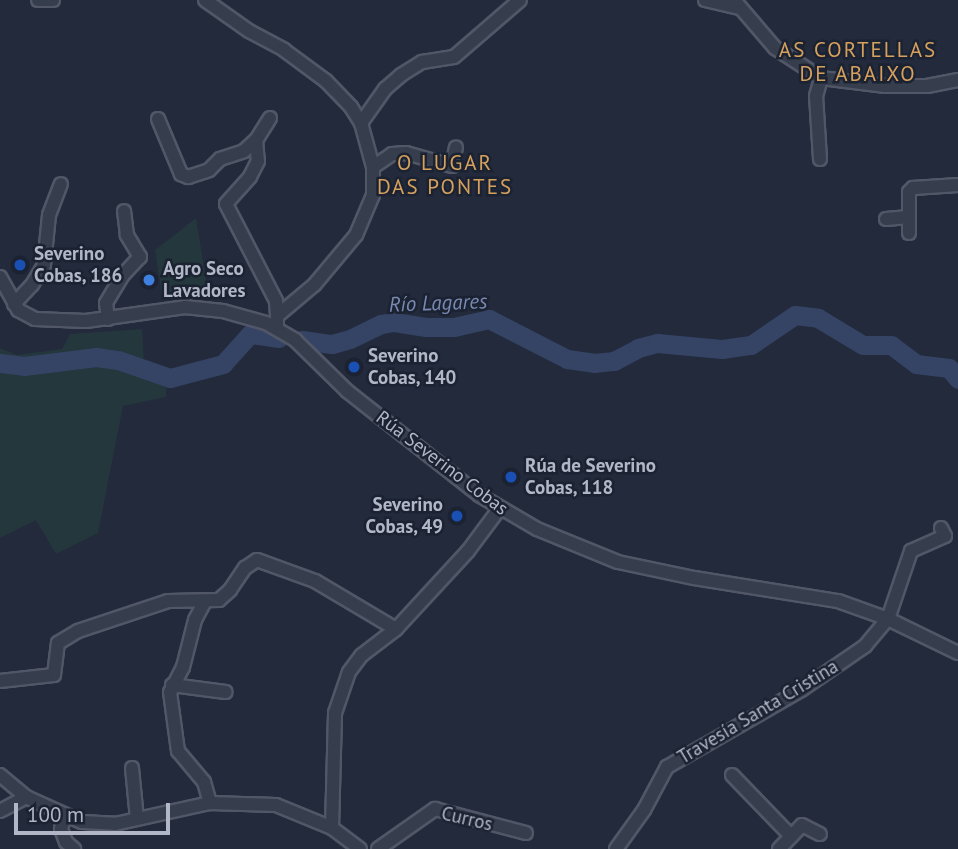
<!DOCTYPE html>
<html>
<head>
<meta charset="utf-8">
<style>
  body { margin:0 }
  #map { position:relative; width:958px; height:849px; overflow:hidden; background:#222a3c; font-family:"PT Sans",sans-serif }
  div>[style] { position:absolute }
  .green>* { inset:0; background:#24373d }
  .river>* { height:19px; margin:-9.5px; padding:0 9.5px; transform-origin:9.5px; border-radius:9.5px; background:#354364 }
  .roads { filter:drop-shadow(2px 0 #515767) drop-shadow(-2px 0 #515767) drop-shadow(0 2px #515767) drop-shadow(0 -2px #515767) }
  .street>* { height:12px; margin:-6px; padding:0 6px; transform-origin:6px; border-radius:6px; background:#363d4c }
  .dots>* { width:19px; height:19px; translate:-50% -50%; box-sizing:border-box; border:4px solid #1b2231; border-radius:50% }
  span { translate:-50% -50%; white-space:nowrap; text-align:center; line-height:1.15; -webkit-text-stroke:5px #1b2231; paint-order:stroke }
  .poi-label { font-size:19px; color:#b2b7c8; font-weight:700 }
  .left { translate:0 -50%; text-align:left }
  .right { translate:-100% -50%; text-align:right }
  .street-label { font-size:19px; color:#b2b7c8 }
  .neighbourhood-label { font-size:21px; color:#d6a15e; letter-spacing:2px }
  .water-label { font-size:21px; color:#7989b1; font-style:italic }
  .scale { position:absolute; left:14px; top:803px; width:156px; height:32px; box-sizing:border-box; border:4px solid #b2b7c8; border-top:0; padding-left:9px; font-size:21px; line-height:24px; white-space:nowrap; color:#b2b7c8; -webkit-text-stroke:5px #1b2231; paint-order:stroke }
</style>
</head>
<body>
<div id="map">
  <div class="green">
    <i style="clip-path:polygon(196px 218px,208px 292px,162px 296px,155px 250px)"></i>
    <i style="clip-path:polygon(142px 329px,144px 363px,167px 368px,166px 397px,123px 406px,98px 533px,56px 554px,36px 520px,0 538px,0 348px,17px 355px,62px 349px,70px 334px)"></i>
  </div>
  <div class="river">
    <i style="left:302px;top:340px;width:30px;rotate:8deg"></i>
    <i style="left:332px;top:344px;width:19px;rotate:-16deg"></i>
    <i style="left:350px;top:339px;width:34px;rotate:-26deg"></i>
    <i style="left:381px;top:324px;width:13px;rotate:-9deg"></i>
    <i style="left:394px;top:322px;width:32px;rotate:9deg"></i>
    <i style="left:426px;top:327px;width:28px"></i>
    <i style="left:454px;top:327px;width:36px;rotate:-13deg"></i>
    <i style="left:489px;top:319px;width:88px;rotate:27.1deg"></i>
    <i style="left:567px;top:359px;width:27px;rotate:8deg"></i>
    <i style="left:594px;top:363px;width:20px;rotate:-6deg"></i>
    <i style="left:614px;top:361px;width:27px;rotate:-28deg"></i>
    <i style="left:638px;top:348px;width:20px;rotate:-15deg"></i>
    <i style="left:657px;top:343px;width:65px;rotate:5.3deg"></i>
    <i style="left:722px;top:349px;width:29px;rotate:-8deg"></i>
    <i style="left:751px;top:345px;width:53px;rotate:-34.3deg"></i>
    <i style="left:795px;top:315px;width:23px;rotate:7deg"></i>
    <i style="left:818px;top:318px;width:52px;rotate:31deg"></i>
    <i style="left:863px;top:345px;width:28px"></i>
    <i style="left:891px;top:345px;width:31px;rotate:37deg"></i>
    <i style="left:916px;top:364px;width:33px;rotate:7deg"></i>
    <i style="left:949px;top:368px;width:14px;rotate:51deg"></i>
    <i style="left:0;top:363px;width:24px;rotate:7deg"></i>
    <i style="left:24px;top:366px;width:73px;rotate:-7.1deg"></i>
    <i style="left:96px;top:357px;width:22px;rotate:8deg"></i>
    <i style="left:118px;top:360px;width:55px;rotate:19.1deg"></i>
    <i style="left:170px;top:378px;width:55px;rotate:-14.8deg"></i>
    <i style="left:223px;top:364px;width:40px;rotate:-48deg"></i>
    <i style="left:250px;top:334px;width:29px;rotate:8deg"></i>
  </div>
  <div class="roads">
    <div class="street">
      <i style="left:38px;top:0;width:15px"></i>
      <i style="left:205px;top:0;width:54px;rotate:35.2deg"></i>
      <i style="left:249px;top:31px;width:40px;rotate:28deg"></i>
      <i style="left:284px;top:50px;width:52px;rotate:36.4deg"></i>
      <i style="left:326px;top:81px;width:36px;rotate:46deg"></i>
      <i style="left:351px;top:107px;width:19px;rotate:58deg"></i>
      <i style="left:361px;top:123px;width:46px;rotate:74.7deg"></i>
      <i style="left:373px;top:167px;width:28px;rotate:90deg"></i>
      <i style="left:373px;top:195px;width:43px;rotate:113deg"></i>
      <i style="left:356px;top:235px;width:65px;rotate:130deg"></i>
      <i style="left:314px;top:285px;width:48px;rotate:140deg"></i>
      <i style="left:277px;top:316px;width:12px;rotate:90deg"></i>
      <i style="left:705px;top:0;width:35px;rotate:13deg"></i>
      <i style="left:734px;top:0;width:63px;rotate:49.5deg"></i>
      <i style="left:775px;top:48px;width:55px;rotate:33.1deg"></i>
      <i style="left:821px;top:78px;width:65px;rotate:7deg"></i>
      <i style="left:886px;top:86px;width:41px"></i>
      <i style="left:927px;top:86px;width:32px;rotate:-11deg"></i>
      <i style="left:270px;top:118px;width:26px;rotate:122deg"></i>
      <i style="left:256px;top:140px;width:21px;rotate:85deg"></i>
      <i style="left:258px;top:161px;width:18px;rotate:117deg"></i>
      <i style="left:250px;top:177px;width:36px;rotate:132deg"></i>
      <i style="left:226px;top:204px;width:109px;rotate:62.7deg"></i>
      <i style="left:276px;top:301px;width:15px;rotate:86deg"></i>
      <i style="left:158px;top:119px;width:60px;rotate:67.3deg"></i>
      <i style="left:181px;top:174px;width:8px;rotate:23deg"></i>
      <i style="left:188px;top:177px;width:22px;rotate:-18deg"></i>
      <i style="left:209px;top:170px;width:16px;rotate:-45deg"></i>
      <i style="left:220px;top:159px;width:25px;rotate:-18deg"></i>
      <i style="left:244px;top:151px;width:16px;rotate:-43deg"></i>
      <i style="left:361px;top:123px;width:42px;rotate:-54.8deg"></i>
      <i style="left:385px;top:89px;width:21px;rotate:-41deg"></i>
      <i style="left:401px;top:75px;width:25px;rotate:-32deg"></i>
      <i style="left:422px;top:62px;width:32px;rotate:-9deg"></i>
      <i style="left:454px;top:57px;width:87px;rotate:-40.8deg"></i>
      <i style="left:820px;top:159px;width:63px;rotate:-93.6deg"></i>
      <i style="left:816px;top:96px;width:19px;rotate:-74deg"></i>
      <i style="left:373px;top:167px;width:23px;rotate:-34deg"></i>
      <i style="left:392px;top:154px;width:14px;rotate:-4deg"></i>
      <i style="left:406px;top:153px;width:48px;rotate:15.8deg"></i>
      <i style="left:452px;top:166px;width:19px;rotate:-78deg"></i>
      <i style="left:886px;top:219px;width:23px;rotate:-5deg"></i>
      <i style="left:909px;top:233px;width:41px;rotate:-90deg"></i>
      <i style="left:909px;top:192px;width:6px;rotate:-45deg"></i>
      <i style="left:913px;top:188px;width:45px;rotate:-3.8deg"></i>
      <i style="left:0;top:277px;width:38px;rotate:61deg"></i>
      <i style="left:18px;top:310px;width:19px;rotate:28deg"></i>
      <i style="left:35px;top:319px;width:51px;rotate:2.2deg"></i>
      <i style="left:86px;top:321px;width:100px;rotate:-8deg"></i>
      <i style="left:185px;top:307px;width:38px;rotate:6deg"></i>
      <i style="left:223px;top:311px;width:45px;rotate:15.6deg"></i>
      <i style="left:266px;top:323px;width:34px;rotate:30deg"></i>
      <i style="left:295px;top:340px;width:73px;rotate:44.4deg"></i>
      <i style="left:347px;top:391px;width:168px;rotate:38.2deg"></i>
      <i style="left:479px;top:495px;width:67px;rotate:30.4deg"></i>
      <i style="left:537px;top:529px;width:87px;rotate:22.2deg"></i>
      <i style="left:618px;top:562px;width:78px;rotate:11.9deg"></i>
      <i style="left:694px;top:578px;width:146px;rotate:9.1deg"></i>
      <i style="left:838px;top:601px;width:53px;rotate:19.8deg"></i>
      <i style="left:888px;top:619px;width:78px;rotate:25.9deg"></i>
      <i style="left:14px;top:304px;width:26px;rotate:-47deg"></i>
      <i style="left:32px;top:285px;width:23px;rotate:-59deg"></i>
      <i style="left:44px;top:265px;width:50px;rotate:-84.3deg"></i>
      <i style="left:49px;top:215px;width:33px;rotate:-69deg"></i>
      <i style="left:108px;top:319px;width:16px;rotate:-97deg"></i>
      <i style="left:106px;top:303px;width:33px;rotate:-59deg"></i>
      <i style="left:123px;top:275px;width:25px;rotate:-47deg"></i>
      <i style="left:140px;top:257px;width:26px;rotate:-121deg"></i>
      <i style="left:127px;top:235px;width:24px;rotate:-97deg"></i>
      <i style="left:204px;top:603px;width:19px;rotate:118deg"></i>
      <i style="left:195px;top:620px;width:49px;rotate:104.3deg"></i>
      <i style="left:183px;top:667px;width:28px;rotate:117deg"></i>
      <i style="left:170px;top:692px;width:60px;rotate:82.3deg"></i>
      <i style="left:178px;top:751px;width:40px;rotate:50deg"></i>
      <i style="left:204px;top:782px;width:22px;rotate:74deg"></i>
      <i style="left:0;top:681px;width:54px;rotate:-6.3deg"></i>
      <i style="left:54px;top:675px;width:32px;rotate:-83deg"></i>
      <i style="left:58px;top:643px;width:23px;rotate:-31deg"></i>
      <i style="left:78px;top:631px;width:95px;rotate:-18.4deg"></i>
      <i style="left:168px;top:601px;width:51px;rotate:-1.1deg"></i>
      <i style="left:219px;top:600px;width:15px;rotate:-42deg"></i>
      <i style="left:230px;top:590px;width:27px;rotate:-56deg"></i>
      <i style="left:245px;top:568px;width:14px;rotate:-34deg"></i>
      <i style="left:257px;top:560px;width:62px;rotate:19.9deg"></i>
      <i style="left:315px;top:581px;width:94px;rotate:30.7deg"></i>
      <i style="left:172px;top:685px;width:54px;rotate:7.4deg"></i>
      <i style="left:132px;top:768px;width:51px;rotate:84.4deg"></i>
      <i style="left:0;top:775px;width:34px;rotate:40deg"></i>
      <i style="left:26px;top:797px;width:61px;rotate:24.1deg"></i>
      <i style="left:82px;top:822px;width:33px;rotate:3deg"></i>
      <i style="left:115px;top:824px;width:97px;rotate:-12.5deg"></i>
      <i style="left:210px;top:803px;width:66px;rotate:1.7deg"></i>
      <i style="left:276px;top:805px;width:61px;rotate:22.3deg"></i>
      <i style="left:332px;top:828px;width:35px;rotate:37deg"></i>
      <i style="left:732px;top:775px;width:85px;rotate:46deg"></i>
      <i style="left:0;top:811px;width:30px;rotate:-28deg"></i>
      <i style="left:65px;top:815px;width:15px;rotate:106deg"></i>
      <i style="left:61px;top:829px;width:14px;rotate:69deg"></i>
      <i style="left:66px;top:842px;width:11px;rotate:41deg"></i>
      <i style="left:332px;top:828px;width:115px;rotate:-88.5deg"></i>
      <i style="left:335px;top:713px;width:43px;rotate:-71.1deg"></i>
      <i style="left:349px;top:672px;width:21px;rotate:-53deg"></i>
      <i style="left:362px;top:655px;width:43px;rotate:-37.4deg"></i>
      <i style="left:396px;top:629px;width:106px;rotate:-47.3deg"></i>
      <i style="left:468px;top:551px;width:54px;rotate:-53.3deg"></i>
      <i style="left:378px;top:849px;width:70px;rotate:-35.1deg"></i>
      <i style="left:435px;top:809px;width:94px;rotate:14.8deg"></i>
      <i style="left:616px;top:849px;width:48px;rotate:-54.3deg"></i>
      <i style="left:644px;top:810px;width:49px;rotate:-61.9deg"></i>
      <i style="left:667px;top:767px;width:155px;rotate:-29.9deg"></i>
      <i style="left:801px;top:690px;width:78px;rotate:-34.5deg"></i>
      <i style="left:865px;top:646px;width:35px;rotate:-50deg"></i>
      <i style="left:888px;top:619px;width:72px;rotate:-71.3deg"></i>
      <i style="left:911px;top:551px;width:37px;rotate:-24deg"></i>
      <i style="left:945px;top:536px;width:9px;rotate:-117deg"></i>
      <i style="left:779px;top:849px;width:33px;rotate:-46deg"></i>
      <i style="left:802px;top:825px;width:20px;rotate:27deg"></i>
    </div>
  </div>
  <div class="dots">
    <i style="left:20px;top:265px;background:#1a4fb4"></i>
    <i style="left:149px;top:280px;background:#3f7fe0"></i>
    <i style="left:354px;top:367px;background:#1a4fb4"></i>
    <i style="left:511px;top:477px;background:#1a4fb4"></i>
    <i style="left:457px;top:516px;background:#1a4fb4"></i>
  </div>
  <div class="poi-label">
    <span class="left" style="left:34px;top:265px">Severino<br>Cobas, 186</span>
    <span class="left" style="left:163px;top:280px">Agro Seco<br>Lavadores</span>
    <span class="left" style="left:368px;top:367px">Severino<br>Cobas, 140</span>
    <span class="left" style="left:525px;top:477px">Rúa de Severino<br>Cobas, 118</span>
    <span class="right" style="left:443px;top:516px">Severino<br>Cobas, 49</span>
  </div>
  <div class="street-label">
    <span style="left:442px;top:463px;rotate:37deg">Rúa Severino Cobas</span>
    <span style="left:758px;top:712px;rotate:-31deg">Travesía Santa Cristina</span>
    <span style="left:467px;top:819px;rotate:13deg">Curros</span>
  </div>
  <div class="neighbourhood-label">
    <span style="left:858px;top:62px">AS CORTELLAS<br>DE ABAIXO</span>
    <span style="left:445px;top:175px">O LUGAR<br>DAS PONTES</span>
  </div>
  <div class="water-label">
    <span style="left:438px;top:303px;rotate:-2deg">Río Lagares</span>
  </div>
  <div class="scale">100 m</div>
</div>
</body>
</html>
